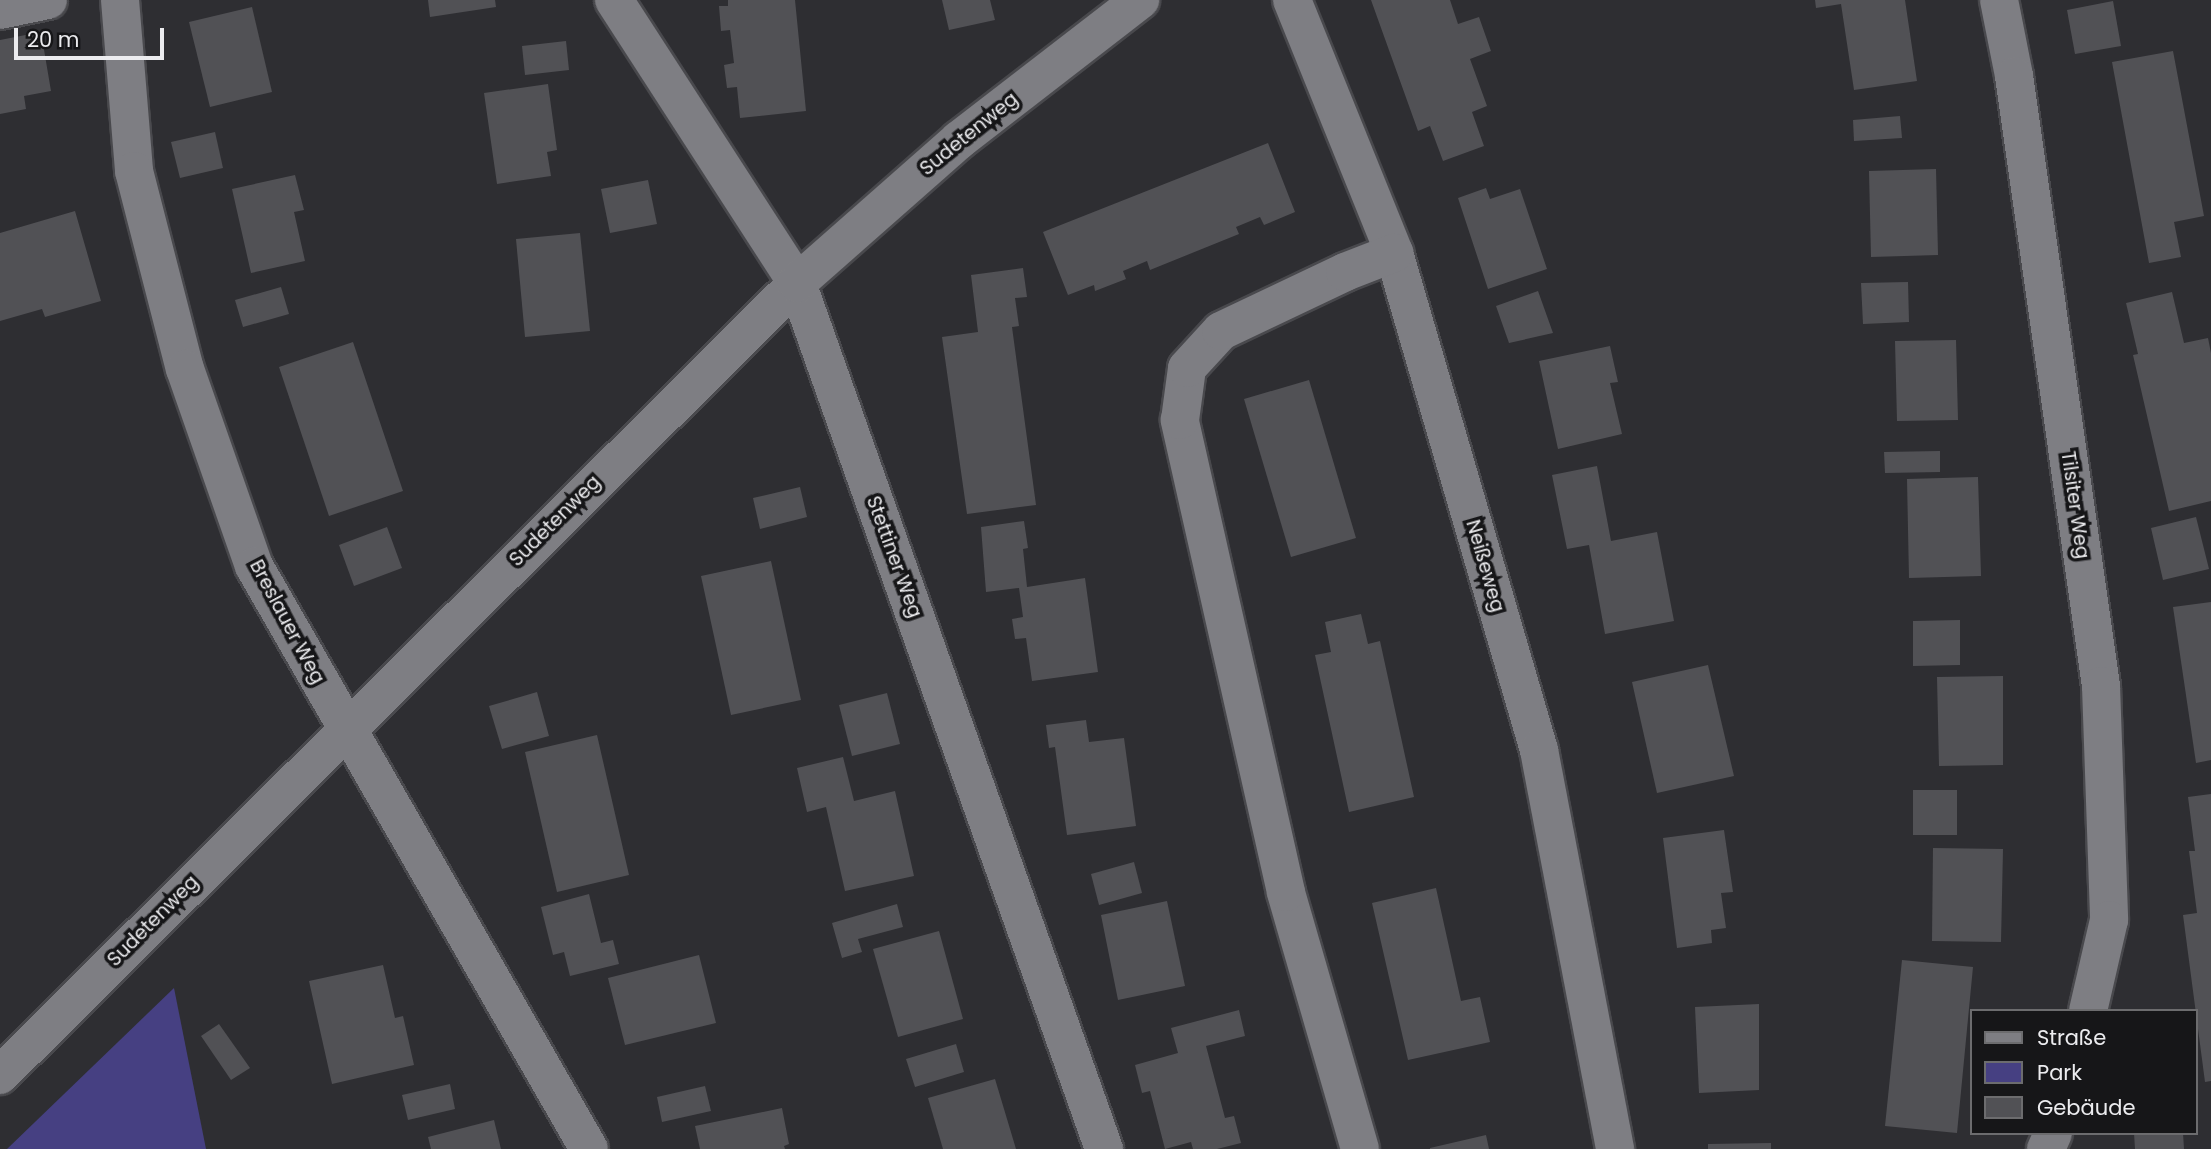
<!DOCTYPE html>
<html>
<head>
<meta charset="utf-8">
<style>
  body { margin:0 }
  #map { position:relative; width:2211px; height:1149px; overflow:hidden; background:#2e2e32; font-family:Poppins,sans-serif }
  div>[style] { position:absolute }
  .green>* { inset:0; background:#464082 }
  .building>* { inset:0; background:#515155 }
  .roads { filter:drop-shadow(2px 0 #49494d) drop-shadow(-2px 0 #49494d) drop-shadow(0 2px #49494d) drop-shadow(0 -2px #49494d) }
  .minor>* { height:38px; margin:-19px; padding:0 19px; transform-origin:19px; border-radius:19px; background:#7e7e83 }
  span { translate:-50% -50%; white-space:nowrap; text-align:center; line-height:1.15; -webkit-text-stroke:7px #161618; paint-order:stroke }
  .street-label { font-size:19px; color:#ececef }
  .legend { position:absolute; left:1970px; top:1009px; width:228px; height:126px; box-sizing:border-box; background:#161618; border:2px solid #6c6c6e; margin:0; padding:9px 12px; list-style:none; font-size:21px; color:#ececef }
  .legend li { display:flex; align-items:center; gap:14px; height:35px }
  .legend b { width:35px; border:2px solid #6c6c6e }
  .scale { position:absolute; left:14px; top:28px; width:150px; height:32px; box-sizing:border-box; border:4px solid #ececef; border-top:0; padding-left:9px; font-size:21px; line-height:24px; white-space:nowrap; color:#ececef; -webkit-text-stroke:5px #161618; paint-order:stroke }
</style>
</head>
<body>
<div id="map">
  <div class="green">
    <i style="clip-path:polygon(174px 988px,206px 1149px,7px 1149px)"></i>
  </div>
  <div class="building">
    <i style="clip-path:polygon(428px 0,495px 0,496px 7px,430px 17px)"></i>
    <i style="clip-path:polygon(728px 0,795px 0,806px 111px,740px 118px,737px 87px,727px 88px,724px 65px,734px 63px,730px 30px,721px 31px,719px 6px,728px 6px)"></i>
    <i style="clip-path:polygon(942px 0,990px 0,995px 20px,949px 30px)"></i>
    <i style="clip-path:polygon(1371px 0,1450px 0,1458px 24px,1479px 17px,1491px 51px,1470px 59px,1487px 106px,1472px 112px,1484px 146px,1443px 161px,1430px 126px,1418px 131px)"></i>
    <i style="clip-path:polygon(1815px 0,1905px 0,1917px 81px,1854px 90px,1841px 4px,1816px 8px)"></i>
    <i style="clip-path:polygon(2113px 1px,2121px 46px,2075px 54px,2067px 10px)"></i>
    <i style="clip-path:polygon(252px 7px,272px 92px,210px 107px,189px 22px)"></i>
    <i style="clip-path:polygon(41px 32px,51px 91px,24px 96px,26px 109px,0 114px,0 40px)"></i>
    <i style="clip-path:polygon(566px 41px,569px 70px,525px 75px,522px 46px)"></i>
    <i style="clip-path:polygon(2173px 51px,2204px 216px,2174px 222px,2181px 257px,2149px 263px,2112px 62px)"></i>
    <i style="clip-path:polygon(548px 84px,557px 150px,547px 152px,551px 176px,497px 184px,484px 93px)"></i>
    <i style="clip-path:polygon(1900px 116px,1902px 138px,1854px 141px,1853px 120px)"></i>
    <i style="clip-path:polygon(215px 132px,223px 168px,180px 178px,171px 142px)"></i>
    <i style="clip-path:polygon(1268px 143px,1295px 212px,1264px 225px,1260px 217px,1236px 227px,1239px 234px,1150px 270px,1147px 261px,1123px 271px,1126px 279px,1095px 291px,1094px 285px,1068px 295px,1043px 232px)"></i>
    <i style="clip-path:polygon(1936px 169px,1938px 255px,1871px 257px,1869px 171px)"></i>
    <i style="clip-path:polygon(295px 175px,304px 210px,294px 212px,305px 261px,251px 273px,232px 189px)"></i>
    <i style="clip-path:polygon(648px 180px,657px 224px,610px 233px,601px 189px)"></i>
    <i style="clip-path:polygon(1486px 188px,1490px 199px,1520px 189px,1547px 269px,1488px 289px,1458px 198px)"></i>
    <i style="clip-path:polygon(75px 211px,101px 301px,45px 317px,42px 309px,0 321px,0 233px)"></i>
    <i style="clip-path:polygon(580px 233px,590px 331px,525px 337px,516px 239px)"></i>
    <i style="clip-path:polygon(1023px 268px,1027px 297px,1015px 298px,1019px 326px,1012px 327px,1036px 505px,967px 514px,942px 337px,978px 332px,971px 275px)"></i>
    <i style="clip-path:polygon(1908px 282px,1909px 322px,1863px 324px,1861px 283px)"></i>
    <i style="clip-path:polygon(281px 287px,289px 314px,243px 327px,235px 300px)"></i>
    <i style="clip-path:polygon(1538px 291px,1553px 333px,1509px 343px,1496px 306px)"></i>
    <i style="clip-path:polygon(2172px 292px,2184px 343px,2208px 338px,2211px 353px,2211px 501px,2169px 511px,2133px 355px,2138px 354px,2126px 303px)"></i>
    <i style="clip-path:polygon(1956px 340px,1958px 420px,1897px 421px,1895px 341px)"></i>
    <i style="clip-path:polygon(353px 342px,403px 491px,329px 516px,279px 367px)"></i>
    <i style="clip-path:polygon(1610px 346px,1618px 382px,1610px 383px,1622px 434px,1558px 449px,1539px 361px)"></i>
    <i style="clip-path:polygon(1309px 380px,1356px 538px,1291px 557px,1244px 399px)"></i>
    <i style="clip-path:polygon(1940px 451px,1940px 472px,1885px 473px,1884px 452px)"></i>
    <i style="clip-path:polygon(1597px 466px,1611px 541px,1657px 532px,1674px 621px,1605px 634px,1589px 545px,1567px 549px,1552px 475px)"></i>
    <i style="clip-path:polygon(1978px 477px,1981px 576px,1909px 578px,1907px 479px)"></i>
    <i style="clip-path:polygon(800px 487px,807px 517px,760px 529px,753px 498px)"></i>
    <i style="clip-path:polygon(2196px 517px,2209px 569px,2163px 580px,2151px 528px)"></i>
    <i style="clip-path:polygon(1024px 521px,1028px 548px,1023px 549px,1027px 587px,1085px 578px,1098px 672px,1032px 681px,1026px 638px,1015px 639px,1012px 619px,1023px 617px,1019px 588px,986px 592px,981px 527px)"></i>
    <i style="clip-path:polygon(387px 527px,402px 568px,354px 586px,339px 545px)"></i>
    <i style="clip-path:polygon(771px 561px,801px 700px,731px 715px,701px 576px)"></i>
    <i style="clip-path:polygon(2211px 602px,2211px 760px,2196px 763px,2173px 607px)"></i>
    <i style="clip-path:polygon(1361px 614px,1368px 644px,1380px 641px,1414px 797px,1349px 812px,1315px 655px,1331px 652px,1325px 622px)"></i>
    <i style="clip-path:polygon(1960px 620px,1960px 665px,1913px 666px,1913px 621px)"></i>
    <i style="clip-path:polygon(1708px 665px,1734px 776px,1657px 793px,1632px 682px)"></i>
    <i style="clip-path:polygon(2003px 676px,2003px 765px,1939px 766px,1937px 677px)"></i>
    <i style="clip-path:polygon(537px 692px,549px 736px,502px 749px,489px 706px)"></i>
    <i style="clip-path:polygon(887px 693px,900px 744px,852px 756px,839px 705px)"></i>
    <i style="clip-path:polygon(1086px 720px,1089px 742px,1124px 738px,1136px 826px,1067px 835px,1055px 747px,1049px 748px,1046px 725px)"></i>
    <i style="clip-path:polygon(597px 735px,629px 875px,557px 892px,525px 752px)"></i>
    <i style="clip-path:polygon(843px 757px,854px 801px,895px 791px,914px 876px,845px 891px,826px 807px,807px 812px,797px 768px)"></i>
    <i style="clip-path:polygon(1913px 790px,1957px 790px,1957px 835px,1913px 835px)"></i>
    <i style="clip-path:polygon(2211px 794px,2211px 1081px,2205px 1082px,2183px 915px,2197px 913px,2189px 851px,2195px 851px,2188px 797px)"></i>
    <i style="clip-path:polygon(1724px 830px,1733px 892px,1721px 893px,1726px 928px,1711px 930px,1712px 943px,1677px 948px,1663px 838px)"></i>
    <i style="clip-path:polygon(1933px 848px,2003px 849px,2001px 942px,1932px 941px)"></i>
    <i style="clip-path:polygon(1134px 862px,1142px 893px,1099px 905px,1091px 874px)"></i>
    <i style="clip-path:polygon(1436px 888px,1461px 1001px,1480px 997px,1490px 1042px,1408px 1060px,1372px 903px)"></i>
    <i style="clip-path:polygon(589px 894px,601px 943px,613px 940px,619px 964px,570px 976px,564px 952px,553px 955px,541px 907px)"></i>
    <i style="clip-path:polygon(1167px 901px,1185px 986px,1118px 1000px,1101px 915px)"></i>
    <i style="clip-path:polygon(897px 904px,903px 927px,858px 939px,862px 952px,842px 958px,832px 923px)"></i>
    <i style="clip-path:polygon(939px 931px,963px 1019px,898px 1037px,873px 949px)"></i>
    <i style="clip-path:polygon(699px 955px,716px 1023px,625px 1045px,608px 978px)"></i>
    <i style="clip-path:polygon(1902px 960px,1973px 967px,1957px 1133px,1885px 1126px)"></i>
    <i style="clip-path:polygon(383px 965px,395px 1018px,403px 1016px,414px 1065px,332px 1084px,309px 981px)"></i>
    <i style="clip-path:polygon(1759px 1004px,1759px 1090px,1699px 1093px,1695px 1007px)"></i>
    <i style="clip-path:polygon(1239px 1010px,1245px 1036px,1206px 1046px,1225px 1118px,1234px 1116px,1241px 1143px,1217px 1149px,1193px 1149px,1191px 1142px,1165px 1149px,1150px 1091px,1142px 1093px,1135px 1065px,1178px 1053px,1171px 1028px)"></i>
    <i style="clip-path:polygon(219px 1024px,250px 1068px,231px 1080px,201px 1036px)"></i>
    <i style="clip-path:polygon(956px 1044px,964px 1072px,915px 1087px,906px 1059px)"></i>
    <i style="clip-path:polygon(995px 1079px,1016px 1149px,943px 1149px,928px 1098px)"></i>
    <i style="clip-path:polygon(450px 1084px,455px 1109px,408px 1120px,402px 1095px)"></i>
    <i style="clip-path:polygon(705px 1086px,711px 1111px,662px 1122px,657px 1097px)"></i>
    <i style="clip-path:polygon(782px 1108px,789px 1144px,784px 1146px,785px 1149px,700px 1149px,695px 1126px)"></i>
    <i style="clip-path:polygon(494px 1120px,501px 1149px,431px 1149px,428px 1137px)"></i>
    <i style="clip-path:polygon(2134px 1133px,2183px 1133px,2184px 1149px,2135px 1149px)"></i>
    <i style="clip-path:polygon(1486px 1135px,1489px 1149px,1430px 1149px,1430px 1148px)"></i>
    <i style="clip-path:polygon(1771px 1143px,1771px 1149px,1708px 1149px,1708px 1144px)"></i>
  </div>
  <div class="roads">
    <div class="minor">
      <i style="left:120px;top:0;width:172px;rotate:85.3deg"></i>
      <i style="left:134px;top:171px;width:204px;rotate:75.6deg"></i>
      <i style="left:185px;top:369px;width:209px;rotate:70.7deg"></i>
      <i style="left:254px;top:566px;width:672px;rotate:60.12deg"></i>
      <i style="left:614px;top:0;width:337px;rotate:57.1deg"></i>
      <i style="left:797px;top:283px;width:919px;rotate:70.48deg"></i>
      <i style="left:1292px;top:0;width:273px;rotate:68deg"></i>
      <i style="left:1394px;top:253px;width:518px;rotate:73.74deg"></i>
      <i style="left:1539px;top:750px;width:406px;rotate:79.2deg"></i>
      <i style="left:1999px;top:0;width:77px;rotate:78.8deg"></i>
      <i style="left:2014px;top:76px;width:616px;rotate:81.88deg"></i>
      <i style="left:2101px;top:686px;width:234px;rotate:88deg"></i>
      <i style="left:2109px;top:920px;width:93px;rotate:103deg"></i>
      <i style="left:0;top:10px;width:49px;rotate:-11.8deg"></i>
      <i style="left:0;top:1075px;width:1124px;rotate:-44.82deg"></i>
      <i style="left:797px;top:283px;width:216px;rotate:-41.4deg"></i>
      <i style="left:959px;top:140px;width:229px;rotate:-37.7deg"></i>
      <i style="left:1360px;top:1149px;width:267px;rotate:-106.1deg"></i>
      <i style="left:1286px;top:892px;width:484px;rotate:-102.7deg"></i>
      <i style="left:1180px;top:420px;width:52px;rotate:-82.3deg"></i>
      <i style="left:1187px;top:368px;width:50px;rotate:-47.4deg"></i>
      <i style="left:1221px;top:331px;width:137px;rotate:-25.4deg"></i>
      <i style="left:1345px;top:272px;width:53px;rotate:-21.2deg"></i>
      <i style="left:2046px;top:1149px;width:17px;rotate:-66deg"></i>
    </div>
  </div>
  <div class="street-label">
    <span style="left:969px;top:134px;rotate:-39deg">Sudetenweg</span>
    <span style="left:2075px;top:505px;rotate:82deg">Tilsiter Weg</span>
    <span style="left:555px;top:521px;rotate:-45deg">Sudetenweg</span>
    <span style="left:894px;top:557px;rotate:70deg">Stettiner Weg</span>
    <span style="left:1485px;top:566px;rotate:74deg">Neißeweg</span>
    <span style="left:287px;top:622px;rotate:62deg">Breslauer Weg</span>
    <span style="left:153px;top:921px;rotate:-45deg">Sudetenweg</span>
  </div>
  <ul class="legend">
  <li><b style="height:9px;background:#7e7e83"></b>Straße</li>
  <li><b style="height:19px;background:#464082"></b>Park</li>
  <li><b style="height:19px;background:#515155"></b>Gebäude</li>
  </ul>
  <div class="scale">20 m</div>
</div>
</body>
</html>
